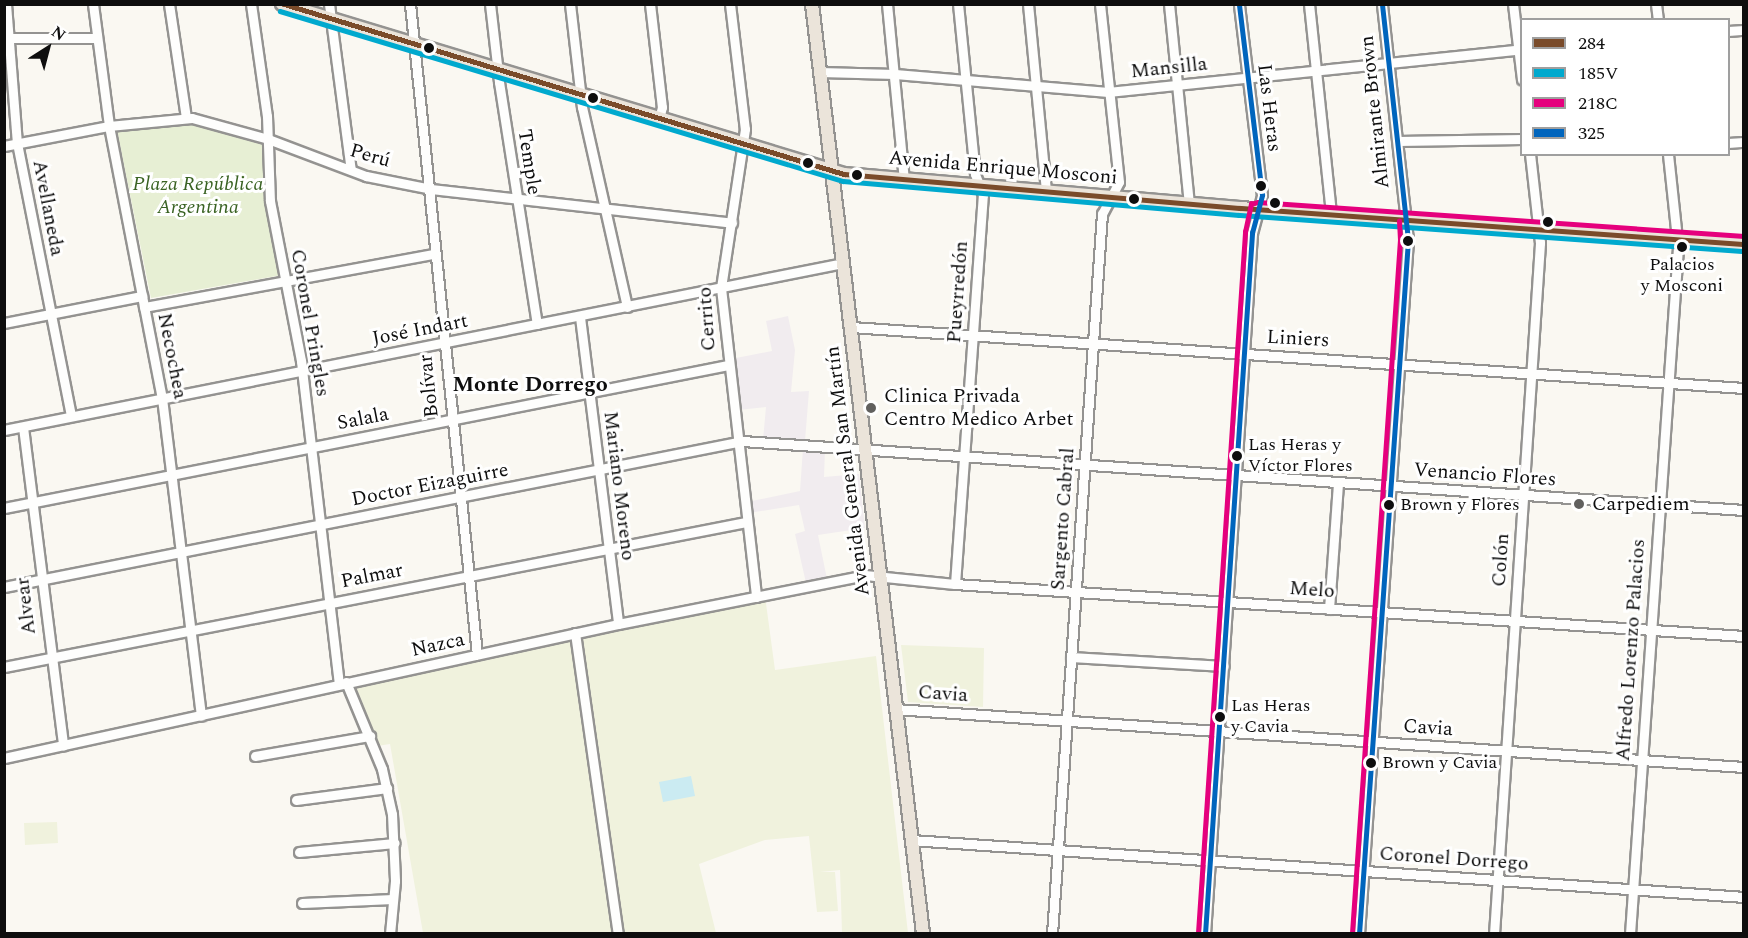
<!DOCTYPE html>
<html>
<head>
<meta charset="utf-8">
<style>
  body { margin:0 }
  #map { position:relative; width:1748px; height:938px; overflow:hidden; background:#faf8f2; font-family:Spectral,serif }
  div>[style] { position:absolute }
  .industrial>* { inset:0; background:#f1ecef }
  .green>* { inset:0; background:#e7efd4 }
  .pitch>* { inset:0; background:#f0f2dd }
  .water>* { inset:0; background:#cbebf2 }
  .roads { filter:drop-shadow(2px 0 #949391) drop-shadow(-2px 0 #949391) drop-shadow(0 2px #949391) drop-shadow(0 -2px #949391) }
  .minor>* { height:9px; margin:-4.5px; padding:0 4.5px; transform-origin:4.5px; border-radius:4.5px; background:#fefefd }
  .major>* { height:12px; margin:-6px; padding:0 6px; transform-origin:6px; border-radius:6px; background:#ebe4da }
  .bus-1>* { height:4.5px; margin:-2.25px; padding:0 2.25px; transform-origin:2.25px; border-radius:2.25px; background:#7a4b2a }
  .bus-2>* { height:4.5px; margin:-2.25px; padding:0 2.25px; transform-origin:2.25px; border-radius:2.25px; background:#00a9ce }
  .bus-3>* { height:4.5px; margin:-2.25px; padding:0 2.25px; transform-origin:2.25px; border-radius:2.25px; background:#e5007d }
  .bus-4>* { height:4.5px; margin:-2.25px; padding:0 2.25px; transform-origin:2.25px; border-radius:2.25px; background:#0065bd }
  .dots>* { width:16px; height:16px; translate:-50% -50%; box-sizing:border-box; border:3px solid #fff; border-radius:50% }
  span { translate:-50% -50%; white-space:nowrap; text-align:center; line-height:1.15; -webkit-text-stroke:6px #fff; paint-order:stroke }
  .bus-label { font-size:18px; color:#0e0e0e }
  .left { translate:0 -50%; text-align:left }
  .street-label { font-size:20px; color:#0e0e0e }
  .park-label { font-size:20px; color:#396222; font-style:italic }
  .poi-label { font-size:20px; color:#0e0e0e }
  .quarter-label { font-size:22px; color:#0e0e0e; font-weight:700 }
  .frame { position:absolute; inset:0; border:6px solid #0e0e0e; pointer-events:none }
  .legend { position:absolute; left:1520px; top:18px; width:210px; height:138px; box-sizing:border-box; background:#fff; border:2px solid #9f9f9f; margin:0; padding:8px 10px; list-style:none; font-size:18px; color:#0e0e0e }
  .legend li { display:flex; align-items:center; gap:12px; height:30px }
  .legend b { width:30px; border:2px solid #9f9f9f }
  .north { position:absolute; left:18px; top:18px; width:60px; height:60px; -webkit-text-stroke:4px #fff; paint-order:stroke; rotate:36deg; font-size:16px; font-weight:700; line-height:24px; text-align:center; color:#0e0e0e }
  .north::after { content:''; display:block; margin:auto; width:21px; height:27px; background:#0e0e0e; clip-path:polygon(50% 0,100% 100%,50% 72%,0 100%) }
</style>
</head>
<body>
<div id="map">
  <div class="industrial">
    <i style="clip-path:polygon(788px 316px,795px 350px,791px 392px,809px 391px,805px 441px,763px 440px,766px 407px,738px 410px,731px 359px,772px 351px,766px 321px)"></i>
    <i style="clip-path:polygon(803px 448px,825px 449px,824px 477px,859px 474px,865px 528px,818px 535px,827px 579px,806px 583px,795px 534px,805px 531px,799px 505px,749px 513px,747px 502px,800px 491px)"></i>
  </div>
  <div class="green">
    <i style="clip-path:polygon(188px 124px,265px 140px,282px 275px,151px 298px,117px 130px)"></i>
  </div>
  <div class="pitch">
    <i style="clip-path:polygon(765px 596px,775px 670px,876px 656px,908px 933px,842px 933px,840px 870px,820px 872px,835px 872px,838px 911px,817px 912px,809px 836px,765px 840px,699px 864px,716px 933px,423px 933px,390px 744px,377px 746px,351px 684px)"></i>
    <i style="clip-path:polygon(901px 645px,984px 648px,983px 707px,908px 702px)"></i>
    <i style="clip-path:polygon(57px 822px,58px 843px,25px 845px,24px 823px)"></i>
  </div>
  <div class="water">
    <i style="clip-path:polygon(691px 776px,695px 796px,663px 802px,659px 782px)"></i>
  </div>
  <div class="roads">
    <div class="minor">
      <i style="left:6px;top:4px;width:139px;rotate:85.5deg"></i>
      <i style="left:17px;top:143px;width:278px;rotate:78.8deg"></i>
      <i style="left:93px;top:4px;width:123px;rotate:82.5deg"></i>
      <i style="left:109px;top:126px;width:277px;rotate:79deg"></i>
      <i style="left:162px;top:398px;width:320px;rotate:83deg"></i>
      <i style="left:169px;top:4px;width:115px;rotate:81.5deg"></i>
      <i style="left:251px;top:4px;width:113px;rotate:81.9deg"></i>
      <i style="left:267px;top:116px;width:85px;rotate:88deg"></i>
      <i style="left:270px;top:201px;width:163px;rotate:79deg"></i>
      <i style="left:301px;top:361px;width:325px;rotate:83.3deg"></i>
      <i style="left:329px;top:4px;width:167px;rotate:82.5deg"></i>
      <i style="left:410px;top:4px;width:654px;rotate:84.12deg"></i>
      <i style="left:490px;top:4px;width:79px;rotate:83.4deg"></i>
      <i style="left:499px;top:82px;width:245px;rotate:81.1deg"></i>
      <i style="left:570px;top:4px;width:104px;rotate:83.4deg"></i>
      <i style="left:582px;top:107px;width:205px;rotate:77.3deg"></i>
      <i style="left:650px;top:4px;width:104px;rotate:83.4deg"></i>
      <i style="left:662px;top:107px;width:12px;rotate:104deg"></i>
      <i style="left:730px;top:4px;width:126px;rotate:83.2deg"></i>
      <i style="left:745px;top:129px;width:161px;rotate:98.6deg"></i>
      <i style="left:721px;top:288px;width:311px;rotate:83.5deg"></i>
      <i style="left:887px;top:4px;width:177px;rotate:84.5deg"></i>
      <i style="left:1028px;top:4px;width:189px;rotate:84.5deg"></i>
      <i style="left:1169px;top:4px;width:201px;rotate:84.3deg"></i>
      <i style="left:1309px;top:4px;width:211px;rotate:84deg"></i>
      <i style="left:1513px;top:4px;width:76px;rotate:83.2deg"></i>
      <i style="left:1656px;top:4px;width:16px;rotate:83deg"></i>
      <i style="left:1728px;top:31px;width:16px;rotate:-4deg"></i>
      <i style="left:4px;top:38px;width:93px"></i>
      <i style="left:820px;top:72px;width:75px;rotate:1.5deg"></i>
      <i style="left:895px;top:74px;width:214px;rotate:4.8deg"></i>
      <i style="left:1108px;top:92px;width:416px;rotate:-5.9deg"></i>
      <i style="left:1398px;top:141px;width:124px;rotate:-0.9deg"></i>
      <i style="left:1728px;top:143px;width:16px;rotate:-4deg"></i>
      <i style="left:4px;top:146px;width:107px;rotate:-10.8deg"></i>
      <i style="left:109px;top:126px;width:83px;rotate:-5.5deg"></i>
      <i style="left:192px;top:118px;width:79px;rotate:15.4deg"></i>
      <i style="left:268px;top:139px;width:105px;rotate:20.7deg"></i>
      <i style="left:366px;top:176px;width:66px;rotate:11.3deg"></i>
      <i style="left:431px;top:189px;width:303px;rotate:6.4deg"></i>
      <i style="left:144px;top:307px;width:294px;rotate:-10.4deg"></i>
      <i style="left:580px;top:317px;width:309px;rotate:82.9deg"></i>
      <i style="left:4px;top:323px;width:141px;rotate:-11.1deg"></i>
      <i style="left:851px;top:327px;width:895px;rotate:3.91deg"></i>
      <i style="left:23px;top:427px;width:321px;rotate:82.8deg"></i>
      <i style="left:4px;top:430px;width:855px;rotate:-11.26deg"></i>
      <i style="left:4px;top:508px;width:738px;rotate:-11.17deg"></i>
      <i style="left:955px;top:584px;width:390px;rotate:-85.9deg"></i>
      <i style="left:983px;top:195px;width:22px;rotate:-111deg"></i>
      <i style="left:975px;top:174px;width:171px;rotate:-95.7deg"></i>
      <i style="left:4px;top:587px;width:752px;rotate:-11.19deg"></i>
      <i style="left:742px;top:441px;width:1004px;rotate:3.94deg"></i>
      <i style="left:1329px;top:609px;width:126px;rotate:-85.9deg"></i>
      <i style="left:575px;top:633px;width:304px;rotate:81.9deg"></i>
      <i style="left:1071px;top:657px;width:153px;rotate:3.4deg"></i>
      <i style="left:4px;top:667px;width:756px;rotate:-11.06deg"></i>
      <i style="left:346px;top:682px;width:94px;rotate:67.5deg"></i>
      <i style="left:382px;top:769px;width:46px;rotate:77.5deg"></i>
      <i style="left:392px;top:814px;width:67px;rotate:87.4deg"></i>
      <i style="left:395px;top:881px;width:53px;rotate:95.4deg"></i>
      <i style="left:895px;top:709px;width:851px;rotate:3.91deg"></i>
      <i style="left:255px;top:756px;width:117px;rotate:-9.9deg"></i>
      <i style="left:4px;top:758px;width:628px;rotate:-12.31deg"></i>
      <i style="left:618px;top:624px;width:252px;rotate:-11.2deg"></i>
      <i style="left:865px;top:575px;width:90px;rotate:5.7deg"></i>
      <i style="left:955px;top:584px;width:791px;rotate:3.77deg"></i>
      <i style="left:296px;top:800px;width:92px;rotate:-7.5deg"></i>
      <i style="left:911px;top:840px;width:835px;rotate:3.91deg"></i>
      <i style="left:299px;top:852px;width:96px;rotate:-5.4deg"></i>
      <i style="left:302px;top:903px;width:91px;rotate:-2.5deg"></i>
      <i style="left:1052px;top:934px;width:722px;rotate:-86.03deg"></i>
      <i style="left:1102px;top:214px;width:36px;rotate:-62deg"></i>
      <i style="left:1119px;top:182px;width:179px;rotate:-96.1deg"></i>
      <i style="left:1205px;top:934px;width:703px;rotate:-86.16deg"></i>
      <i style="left:1252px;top:233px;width:39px;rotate:-75deg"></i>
      <i style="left:1262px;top:195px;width:192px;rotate:-96.9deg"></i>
      <i style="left:1359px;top:934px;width:696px;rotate:-85.96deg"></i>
      <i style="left:1408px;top:240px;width:237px;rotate:-96.3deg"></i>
      <i style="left:1494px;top:934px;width:693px;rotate:-86.19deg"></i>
      <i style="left:1540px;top:243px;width:90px;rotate:-96.4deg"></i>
      <i style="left:1630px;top:934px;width:688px;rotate:-86deg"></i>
      <i style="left:1678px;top:248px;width:95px;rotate:-96.1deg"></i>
    </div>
    <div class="major">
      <i style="left:282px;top:4px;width:587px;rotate:16.83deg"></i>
      <i style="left:844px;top:174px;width:397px;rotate:4.9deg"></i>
      <i style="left:1240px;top:208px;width:505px;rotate:4.09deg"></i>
      <i style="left:812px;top:4px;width:937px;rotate:83.19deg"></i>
    </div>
  </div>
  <div class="bus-1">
    <i style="left:284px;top:4px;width:585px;rotate:16.89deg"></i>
    <i style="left:844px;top:174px;width:397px;rotate:4.9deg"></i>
    <i style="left:1240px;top:208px;width:505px;rotate:4.09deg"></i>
  </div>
  <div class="bus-2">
    <i style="left:280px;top:11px;width:588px;rotate:16.8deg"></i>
    <i style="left:843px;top:181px;width:397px;rotate:4.9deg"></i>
    <i style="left:1239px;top:215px;width:505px;rotate:4.09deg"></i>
  </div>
  <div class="bus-3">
    <i style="left:1198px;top:933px;width:703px;rotate:-86.16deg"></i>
    <i style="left:1245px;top:232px;width:29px;rotate:-78deg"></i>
    <i style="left:1251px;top:204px;width:7px;rotate:-16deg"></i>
    <i style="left:1258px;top:202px;width:487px;rotate:4deg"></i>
    <i style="left:1352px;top:933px;width:695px;rotate:-86.04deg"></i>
    <i style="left:1400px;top:240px;width:19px;rotate:-93deg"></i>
  </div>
  <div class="bus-4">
    <i style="left:1205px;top:934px;width:703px;rotate:-86.16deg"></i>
    <i style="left:1252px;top:233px;width:39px;rotate:-75deg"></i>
    <i style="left:1262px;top:195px;width:192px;rotate:-96.9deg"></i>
    <i style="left:1359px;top:934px;width:696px;rotate:-85.96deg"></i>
    <i style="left:1408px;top:240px;width:237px;rotate:-96.3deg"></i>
  </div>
  <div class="dots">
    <i style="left:429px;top:48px;background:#0e0e0e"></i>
    <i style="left:593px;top:98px;background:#0e0e0e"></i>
    <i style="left:808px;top:163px;background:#0e0e0e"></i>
    <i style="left:857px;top:175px;background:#0e0e0e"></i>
    <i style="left:1261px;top:186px;background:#0e0e0e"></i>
    <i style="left:1134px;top:199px;background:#0e0e0e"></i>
    <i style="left:1275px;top:203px;background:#0e0e0e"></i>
    <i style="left:1548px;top:222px;background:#0e0e0e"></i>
    <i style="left:1408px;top:241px;background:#0e0e0e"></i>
    <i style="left:1682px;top:247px;background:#0e0e0e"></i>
    <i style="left:871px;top:408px;background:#61605e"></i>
    <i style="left:1237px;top:456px;background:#0e0e0e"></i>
    <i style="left:1579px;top:504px;background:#61605e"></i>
    <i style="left:1389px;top:505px;background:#0e0e0e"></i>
    <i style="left:1220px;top:717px;background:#0e0e0e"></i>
    <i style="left:1371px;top:763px;background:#0e0e0e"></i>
  </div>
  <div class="bus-label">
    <span style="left:1682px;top:276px">Palacios<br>y Mosconi</span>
    <span class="left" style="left:1248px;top:456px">Las Heras y<br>Víctor Flores</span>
    <span class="left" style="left:1400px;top:505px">Brown y Flores</span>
    <span class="left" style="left:1231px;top:717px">Las Heras<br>y Cavia</span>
    <span class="left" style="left:1382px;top:763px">Brown y Cavia</span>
  </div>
  <div class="street-label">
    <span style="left:1169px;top:68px;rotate:-6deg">Mansilla</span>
    <span style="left:1269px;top:108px;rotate:83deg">Las Heras</span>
    <span style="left:1375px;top:112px;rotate:-96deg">Almirante Brown</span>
    <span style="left:370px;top:156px;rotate:16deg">Perú</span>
    <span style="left:529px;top:162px;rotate:81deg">Temple</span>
    <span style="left:1003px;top:168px;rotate:5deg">Avenida Enrique Mosconi</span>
    <span style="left:48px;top:208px;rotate:79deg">Avellaneda</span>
    <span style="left:958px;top:292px;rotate:-86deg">Pueyrredón</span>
    <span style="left:707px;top:319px;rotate:-94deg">Cerrito</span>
    <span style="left:310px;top:323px;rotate:80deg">Coronel Pringles</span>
    <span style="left:420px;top:330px;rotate:-11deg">José Indart</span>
    <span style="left:1298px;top:339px;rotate:3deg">Liniers</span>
    <span style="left:172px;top:356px;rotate:79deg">Necochea</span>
    <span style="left:429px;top:386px;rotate:-96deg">Bolívar</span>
    <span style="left:363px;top:419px;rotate:-11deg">Salala</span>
    <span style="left:848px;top:471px;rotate:-97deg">Avenida General San Martín</span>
    <span style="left:1485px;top:475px;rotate:4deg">Venancio Flores</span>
    <span style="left:430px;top:485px;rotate:-11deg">Doctor Eizaguirre</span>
    <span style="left:619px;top:486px;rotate:83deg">Mariano Moreno</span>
    <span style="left:1063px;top:519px;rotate:-86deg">Sargento Cabral</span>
    <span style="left:1501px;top:560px;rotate:-86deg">Colón</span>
    <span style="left:372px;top:576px;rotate:-11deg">Palmar</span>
    <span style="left:1312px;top:590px;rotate:4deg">Melo</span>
    <span style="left:26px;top:606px;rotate:-97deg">Alvear</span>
    <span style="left:438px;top:645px;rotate:-12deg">Nazca</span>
    <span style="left:1631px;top:650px;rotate:-86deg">Alfredo Lorenzo Palacios</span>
    <span style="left:943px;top:694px;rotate:4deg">Cavia</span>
    <span style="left:1428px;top:728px;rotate:4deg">Cavia</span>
    <span style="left:1454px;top:859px;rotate:4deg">Coronel Dorrego</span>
  </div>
  <div class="park-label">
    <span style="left:198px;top:196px">Plaza República<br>Argentina</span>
  </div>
  <div class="poi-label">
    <span class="left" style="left:884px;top:408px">Clinica Privada<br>Centro Medico Arbet</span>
    <span class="left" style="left:1592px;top:504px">Carpediem</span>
  </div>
  <div class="quarter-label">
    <span style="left:530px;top:385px">Monte Dorrego</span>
  </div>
  <div class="frame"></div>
  <ul class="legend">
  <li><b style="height:8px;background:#7a4b2a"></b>284</li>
  <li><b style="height:8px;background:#00a9ce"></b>185V</li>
  <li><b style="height:8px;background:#e5007d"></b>218C</li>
  <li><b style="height:8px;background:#0065bd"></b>325</li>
  </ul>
  <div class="north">N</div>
</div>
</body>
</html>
